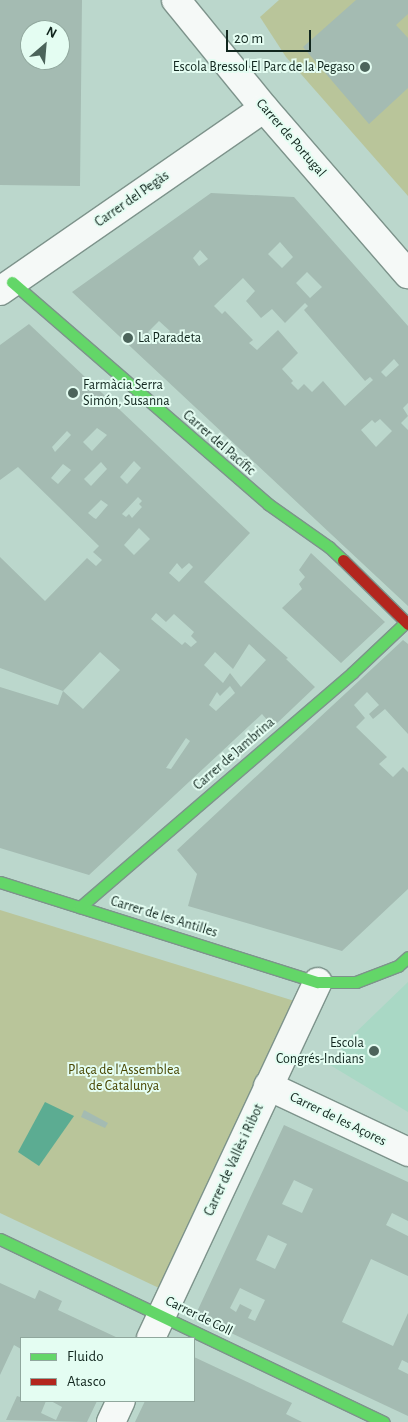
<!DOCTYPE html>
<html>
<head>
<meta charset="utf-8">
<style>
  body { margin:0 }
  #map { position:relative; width:408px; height:1422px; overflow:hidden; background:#bbd7cc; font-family:"Alegreya Sans",sans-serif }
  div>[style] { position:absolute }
  .built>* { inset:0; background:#a9d8c5 }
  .green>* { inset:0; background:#b9c59a }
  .water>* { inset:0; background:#5cac92 }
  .building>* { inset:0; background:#a4bbb2 }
  .roads { filter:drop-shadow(1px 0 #7d938b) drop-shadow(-1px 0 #7d938b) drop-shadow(0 1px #7d938b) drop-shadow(0 -1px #7d938b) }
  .street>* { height:28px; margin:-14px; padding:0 14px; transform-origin:14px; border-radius:14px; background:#f5f9f7 }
  .fast>* { height:11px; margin:-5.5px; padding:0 5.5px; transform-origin:5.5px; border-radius:5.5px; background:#63d668 }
  .jam>* { height:11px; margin:-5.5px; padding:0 5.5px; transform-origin:5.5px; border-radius:5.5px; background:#b3261e }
  .dots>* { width:14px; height:14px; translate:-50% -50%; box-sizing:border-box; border:2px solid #e4fdf2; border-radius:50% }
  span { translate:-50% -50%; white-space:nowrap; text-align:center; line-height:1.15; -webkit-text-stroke:4px #e4fdf2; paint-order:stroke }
  .poi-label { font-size:14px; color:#11261e }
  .right { translate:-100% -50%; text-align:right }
  .left { translate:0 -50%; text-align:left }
  .street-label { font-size:14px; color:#11261e }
  .park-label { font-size:14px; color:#484602 }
  .legend { position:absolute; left:20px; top:1337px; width:175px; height:65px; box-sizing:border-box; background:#e4fdf2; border:1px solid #90a79d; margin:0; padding:6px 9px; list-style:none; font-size:15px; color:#11261e }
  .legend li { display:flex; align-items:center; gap:10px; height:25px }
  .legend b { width:25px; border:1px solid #90a79d }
  .north { position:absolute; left:20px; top:20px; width:50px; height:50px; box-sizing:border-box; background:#e4fdf2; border:1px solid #90a79d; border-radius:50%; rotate:27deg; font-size:14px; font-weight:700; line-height:20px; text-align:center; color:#11261e }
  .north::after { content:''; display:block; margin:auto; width:18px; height:22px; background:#4c645b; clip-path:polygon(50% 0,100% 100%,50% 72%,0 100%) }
  .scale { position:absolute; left:226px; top:30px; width:85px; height:22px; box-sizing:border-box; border:2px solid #11261e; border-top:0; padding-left:6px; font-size:15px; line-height:18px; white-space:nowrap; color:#11261e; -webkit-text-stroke:4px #e4fdf2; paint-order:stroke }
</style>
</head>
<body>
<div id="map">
  <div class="built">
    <i style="clip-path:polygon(408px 982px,408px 1112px,330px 1065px,352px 1036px)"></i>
  </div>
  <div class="green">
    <i style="clip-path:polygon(279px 0,408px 0,408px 196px,286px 57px,260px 17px)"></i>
    <i style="clip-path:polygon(0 910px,301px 1003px,159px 1288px,0 1213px)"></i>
  </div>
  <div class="water">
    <i style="clip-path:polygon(45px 1102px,74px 1116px,39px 1166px,18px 1152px)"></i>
  </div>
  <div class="building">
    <i style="clip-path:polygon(evenodd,0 0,82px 0,80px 186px,0 185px,0 0,30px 30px,60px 30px,60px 60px,30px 60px,30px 30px)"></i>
    <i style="clip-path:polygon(356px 0,408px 0,408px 14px,396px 25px,408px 38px,408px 88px,369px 124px,303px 47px)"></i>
    <i style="clip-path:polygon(evenodd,211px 193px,294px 197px,408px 326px,408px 403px,403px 408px,408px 416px,401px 423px,408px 430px,408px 606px,72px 292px,211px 193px,280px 242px,293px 257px,282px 268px,268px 254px,280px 242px,211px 193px,200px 250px,208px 259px,199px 266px,193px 258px,200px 250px,211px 193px,307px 272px,322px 287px,310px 298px,296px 283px,307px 272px,211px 193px,243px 278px,255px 291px,246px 301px,261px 318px,272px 309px,285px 323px,305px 303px,308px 306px,304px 310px,365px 381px,370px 377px,373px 380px,345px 406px,323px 381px,312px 392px,304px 384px,298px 390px,291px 383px,293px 381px,282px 369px,298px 353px,278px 330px,257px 350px,249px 343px,253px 340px,225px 311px,222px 314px,214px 306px,243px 278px,211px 193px,159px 321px,170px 331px,158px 342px,148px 332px,159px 321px,211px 193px,394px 359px,399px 365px,386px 377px,381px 372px,394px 359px,211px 193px,380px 419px,392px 431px,376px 447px,361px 430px,372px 420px,375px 423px,380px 419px)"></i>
    <i style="clip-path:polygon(evenodd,29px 324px,250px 533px,204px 582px,288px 658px,286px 659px,315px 687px,273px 727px,262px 714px,89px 875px,0 848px,0 687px,58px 705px,63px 691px,83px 709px,120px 670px,100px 652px,63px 691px,0 668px,0 557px,45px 601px,87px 558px,96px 566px,102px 560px,93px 552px,99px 546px,18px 467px,0 480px,0 345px,29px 324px,97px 428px,107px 435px,92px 451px,83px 442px,97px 428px,29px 324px,67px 431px,71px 435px,55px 452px,52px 447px,67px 431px,29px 324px,134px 461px,141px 468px,127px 484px,120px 477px,134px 461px,29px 324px,101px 462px,107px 469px,91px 486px,84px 479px,101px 462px,29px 324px,63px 464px,71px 470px,58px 484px,51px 478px,63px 464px,29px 324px,138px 497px,142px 501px,139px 504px,142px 507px,132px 518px,129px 514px,126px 517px,122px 514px,138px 497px,29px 324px,101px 500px,108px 505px,96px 519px,94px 518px,88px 513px,101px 500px,29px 324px,139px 528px,150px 539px,134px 555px,124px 545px,139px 528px,29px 324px,177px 563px,182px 569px,189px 563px,193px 567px,179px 582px,169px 573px,177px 563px,29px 324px,156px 613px,166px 622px,174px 614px,194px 632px,191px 636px,197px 642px,191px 647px,185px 642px,182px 645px,151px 619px,156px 613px,29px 324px,249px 644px,266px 660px,241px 687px,230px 673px,223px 683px,204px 665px,215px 652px,233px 669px,249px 644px,29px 324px,230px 686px,235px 693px,216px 711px,209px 705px,217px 692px,220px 696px,230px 686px,29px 324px,186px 738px,190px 741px,171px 769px,166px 768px,186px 738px)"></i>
    <i style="clip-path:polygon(311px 553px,385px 622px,341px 663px,282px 608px,302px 589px,299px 584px,305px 577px,299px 570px)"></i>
    <i style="clip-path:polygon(403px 640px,408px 644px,408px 734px,385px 709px,373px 719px,369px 714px,379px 705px,367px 692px,354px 705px,365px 718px,356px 727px,387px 757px,379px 764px,393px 777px,403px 767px,408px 772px,408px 889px,342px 951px,188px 906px,197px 874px,177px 850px)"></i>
    <i style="clip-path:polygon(84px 1110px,108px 1123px,105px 1128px,81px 1117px)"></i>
    <i style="clip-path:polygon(evenodd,284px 1125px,408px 1182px,408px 1221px,392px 1213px,386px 1225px,408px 1236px,408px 1276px,371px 1259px,342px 1322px,393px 1346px,408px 1313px,408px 1363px,402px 1360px,398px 1369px,408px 1374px,408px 1416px,195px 1316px,284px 1125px,294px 1180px,313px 1189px,302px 1213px,282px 1204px,294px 1180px,284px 1125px,268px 1235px,287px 1244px,275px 1269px,256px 1260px,268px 1235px,284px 1125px,240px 1288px,265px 1300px,255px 1321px,248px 1318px,252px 1310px,240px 1304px,236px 1312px,230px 1308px,240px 1288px)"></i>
    <i style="clip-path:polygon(0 1283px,35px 1299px,39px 1290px,62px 1301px,58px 1310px,118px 1338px,21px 1338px,21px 1349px,14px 1345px,0 1375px)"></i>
    <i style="clip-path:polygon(194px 1357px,292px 1403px,286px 1414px,302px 1422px,135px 1422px,145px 1401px,194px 1401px)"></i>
    <i style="clip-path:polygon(21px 1395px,21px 1401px,46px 1401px,41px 1413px,56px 1420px,62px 1407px,51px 1401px,97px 1401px,87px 1422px,6px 1420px,17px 1396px,20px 1397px)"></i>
  </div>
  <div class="roads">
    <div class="street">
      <i style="left:176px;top:0;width:139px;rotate:50.8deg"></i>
      <i style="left:264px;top:108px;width:220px;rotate:49.1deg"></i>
      <i style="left:0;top:291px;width:321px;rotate:-34.7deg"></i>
      <i style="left:268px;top:1086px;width:155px;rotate:25.2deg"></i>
      <i style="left:151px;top:1338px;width:393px;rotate:-64.9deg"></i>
      <i style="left:111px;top:1422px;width:23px;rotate:-65deg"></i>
    </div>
    <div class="fast">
      <i style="left:12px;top:282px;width:339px;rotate:40.9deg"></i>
      <i style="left:268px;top:504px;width:75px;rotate:35.2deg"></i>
      <i style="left:329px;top:547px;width:19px;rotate:43deg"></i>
      <i style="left:0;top:882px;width:333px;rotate:17.5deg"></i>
      <i style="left:318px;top:982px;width:38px"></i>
      <i style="left:356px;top:982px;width:45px;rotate:-20.9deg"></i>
      <i style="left:398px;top:966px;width:13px;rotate:-42deg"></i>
      <i style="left:80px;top:907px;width:359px;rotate:-40.7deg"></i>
      <i style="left:352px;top:673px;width:74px;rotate:-43.4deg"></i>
      <i style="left:0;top:1239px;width:425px;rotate:25.5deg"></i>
    </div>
    <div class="jam">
      <i style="left:343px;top:560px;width:91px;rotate:44.6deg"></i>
    </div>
  </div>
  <div class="dots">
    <i style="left:365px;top:67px;background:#4c645b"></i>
    <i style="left:128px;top:338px;background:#4c645b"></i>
    <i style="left:73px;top:393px;background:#4c645b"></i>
    <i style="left:374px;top:1051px;background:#4c645b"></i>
  </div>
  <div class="poi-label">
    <span class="right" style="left:355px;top:67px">Escola Bressol El Parc de la Pegaso</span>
    <span class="left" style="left:138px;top:338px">La Paradeta</span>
    <span class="left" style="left:83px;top:393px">Farmàcia Serra<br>Simón, Susanna</span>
    <span class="right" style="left:364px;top:1051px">Escola<br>Congrés-Indians</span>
  </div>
  <div class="street-label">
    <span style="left:291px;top:138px;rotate:49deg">Carrer de Portugal</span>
    <span style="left:132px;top:199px;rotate:-35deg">Carrer del Pegàs</span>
    <span style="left:219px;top:443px;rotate:41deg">Carrer del Pacífic</span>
    <span style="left:234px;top:754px;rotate:-41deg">Carrer de Jambrina</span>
    <span style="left:164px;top:917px;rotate:17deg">Carrer de les Antilles</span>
    <span style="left:338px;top:1119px;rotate:26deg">Carrer de les Açores</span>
    <span style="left:234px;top:1160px;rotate:-65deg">Carrer de Vallès i Ribot</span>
    <span style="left:199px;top:1316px;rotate:26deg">Carrer de Coll</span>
  </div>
  <div class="park-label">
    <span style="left:124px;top:1078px">Plaça de l'Assemblea<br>de Catalunya</span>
  </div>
  <ul class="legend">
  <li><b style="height:6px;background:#63d668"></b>Fluido</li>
  <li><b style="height:6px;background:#b3261e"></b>Atasco</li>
  </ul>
  <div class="north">N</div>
  <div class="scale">20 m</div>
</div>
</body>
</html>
